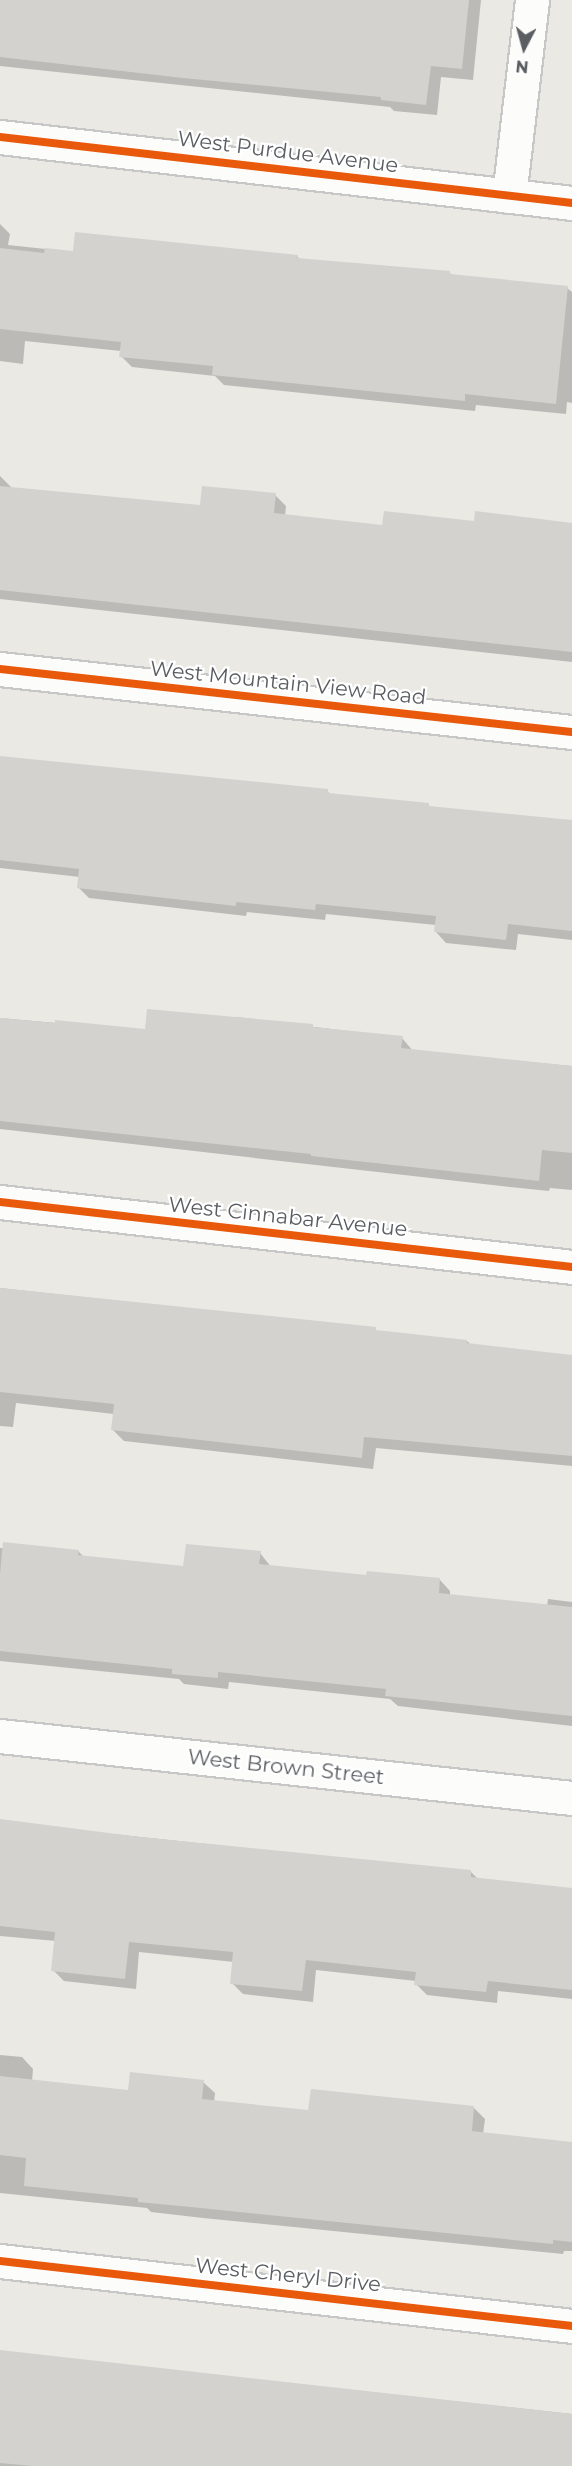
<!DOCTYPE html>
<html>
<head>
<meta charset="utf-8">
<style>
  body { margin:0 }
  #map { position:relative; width:572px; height:2466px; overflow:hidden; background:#eae9e4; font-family:Montserrat,sans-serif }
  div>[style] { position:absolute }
  .shadow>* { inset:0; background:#0003 }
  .building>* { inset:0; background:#d3d2cf }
  .roads { filter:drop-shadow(2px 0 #c6c7c6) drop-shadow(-2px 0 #c6c7c6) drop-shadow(0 2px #c6c7c6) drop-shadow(0 -2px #c6c7c6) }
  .minor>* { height:33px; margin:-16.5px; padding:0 16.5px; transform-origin:16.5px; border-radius:16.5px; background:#fcfcfb }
  .cycleway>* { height:8px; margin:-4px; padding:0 4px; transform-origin:4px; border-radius:4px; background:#e8590c }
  span { translate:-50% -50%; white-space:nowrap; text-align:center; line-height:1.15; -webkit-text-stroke:4.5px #fff; paint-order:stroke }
  .street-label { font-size:21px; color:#5a5d61 }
  .north { position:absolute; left:494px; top:18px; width:60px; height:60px; -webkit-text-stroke:4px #fff; paint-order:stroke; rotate:186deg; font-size:16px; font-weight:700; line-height:24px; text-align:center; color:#5a5d61 }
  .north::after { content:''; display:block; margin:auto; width:21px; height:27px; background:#5a5d61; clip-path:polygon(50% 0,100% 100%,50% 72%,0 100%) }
</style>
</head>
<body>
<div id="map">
  <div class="shadow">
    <i style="clip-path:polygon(0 0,481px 0,473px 80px,441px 77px,437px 115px,394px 111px,390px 107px,0 66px)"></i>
    <i style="clip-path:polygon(0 224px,10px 234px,8px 245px,74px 252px,297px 256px,300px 260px,450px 273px,453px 276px,567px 288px,572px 292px,572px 403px,567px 402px,566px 414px,476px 405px,475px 411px,224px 385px,215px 376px,132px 367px,121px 356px,121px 351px,25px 341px,23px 364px,0 361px)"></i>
    <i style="clip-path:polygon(0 476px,13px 489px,201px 507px,275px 495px,286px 506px,285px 516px,384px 526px,475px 523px,572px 523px,572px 662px,0 599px)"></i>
    <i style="clip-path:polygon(0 757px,327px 791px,331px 795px,428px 805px,432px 808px,572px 822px,572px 940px,518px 934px,516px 950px,446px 943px,436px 932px,436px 925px,326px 914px,325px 920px,247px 912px,246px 916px,89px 898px,79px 888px,80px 877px,0 868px)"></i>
    <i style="clip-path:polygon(237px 1017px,402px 1038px,413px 1051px,572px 1066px,572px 1190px,550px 1188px,549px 1191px,510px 1187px,0 1129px,0 1018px,146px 1031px)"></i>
    <i style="clip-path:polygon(0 1288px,375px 1329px,378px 1332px,467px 1341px,471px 1345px,572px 1356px,572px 1466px,376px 1448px,373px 1469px,124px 1441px,113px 1430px,114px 1414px,16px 1403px,13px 1427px,0 1426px)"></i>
    <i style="clip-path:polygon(0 1548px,78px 1551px,84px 1557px,185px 1568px,260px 1553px,271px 1567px,368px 1577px,440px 1580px,450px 1591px,450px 1596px,547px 1606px,548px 1599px,572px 1602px,572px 1726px,398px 1706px,390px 1699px,229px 1682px,228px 1689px,184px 1684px,179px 1679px,0 1661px)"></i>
    <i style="clip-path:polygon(0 1822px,471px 1872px,478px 1879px,572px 1889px,572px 1999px,498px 1991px,497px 2003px,427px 1995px,416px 1984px,416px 1981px,316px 1970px,313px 2002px,243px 1994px,232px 1983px,234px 1962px,139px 1952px,136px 1989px,64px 1981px,53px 1970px,56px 1941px,0 1936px)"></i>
    <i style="clip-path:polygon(0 2055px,22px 2057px,33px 2069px,32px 2081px,130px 2091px,203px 2082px,215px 2093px,214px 2102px,310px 2112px,474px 2108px,485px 2119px,483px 2134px,572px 2144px,572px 2251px,564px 2251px,563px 2254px,203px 2218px,151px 2212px,147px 2208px,0 2193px)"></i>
    <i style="clip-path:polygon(0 2352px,572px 2414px,572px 2466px,0 2466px)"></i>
  </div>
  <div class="building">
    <i style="clip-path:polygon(0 0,469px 0,462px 69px,431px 66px,426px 105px,381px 100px,381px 97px,183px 78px,0 57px)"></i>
    <i style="clip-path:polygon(75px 232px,298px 255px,297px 258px,450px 271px,450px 274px,568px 286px,556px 404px,465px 394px,465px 401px,212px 375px,213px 366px,119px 357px,121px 342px,0 329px,0 248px,44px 253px,45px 248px,73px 251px)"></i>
    <i style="clip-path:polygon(0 486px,200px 505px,202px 486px,276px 493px,274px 513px,382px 525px,384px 511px,474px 521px,475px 511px,572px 523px,572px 652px,0 590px)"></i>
    <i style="clip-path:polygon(0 756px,328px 789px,328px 793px,429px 803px,429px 806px,572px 820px,572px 931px,508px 924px,506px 940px,434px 932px,436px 916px,316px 904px,315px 910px,236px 902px,236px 906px,77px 888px,79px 869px,0 860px)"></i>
    <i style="clip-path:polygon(147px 1009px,313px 1024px,313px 1027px,403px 1036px,401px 1048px,572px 1066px,572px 1153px,542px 1150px,539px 1181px,311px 1156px,311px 1154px,0 1121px,0 1018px,55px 1023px,55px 1020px,145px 1029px)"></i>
    <i style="clip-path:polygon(0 1288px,376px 1327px,376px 1330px,467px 1340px,467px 1343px,572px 1355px,572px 1456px,364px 1437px,362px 1458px,111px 1430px,114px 1404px,0 1392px)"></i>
    <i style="clip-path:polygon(3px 1542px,79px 1550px,78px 1555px,183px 1566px,186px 1544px,261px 1551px,259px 1564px,366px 1575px,367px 1571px,440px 1578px,439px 1593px,572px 1607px,572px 1716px,385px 1696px,386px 1689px,218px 1672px,218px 1678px,172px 1674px,172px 1669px,0 1651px,0 1574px)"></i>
    <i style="clip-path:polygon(0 1819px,140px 1837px,471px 1870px,471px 1877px,572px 1888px,572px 1990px,488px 1981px,486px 1992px,414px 1985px,416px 1972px,306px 1960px,302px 1991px,230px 1984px,233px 1952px,129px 1942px,125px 1979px,51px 1971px,55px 1932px,0 1926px)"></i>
    <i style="clip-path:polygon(130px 2072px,204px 2080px,202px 2099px,308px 2110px,311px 2089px,474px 2106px,472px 2131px,572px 2142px,572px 2242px,553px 2240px,553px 2244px,191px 2207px,138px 2202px,138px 2198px,24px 2186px,26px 2158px,0 2155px,0 2076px,128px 2090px)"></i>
    <i style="clip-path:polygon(0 2350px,572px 2414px,572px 2466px,33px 2466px,0 2463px)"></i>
  </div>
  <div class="roads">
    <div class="minor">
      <i style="left:0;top:137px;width:576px;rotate:6.58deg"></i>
      <i style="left:509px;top:196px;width:197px;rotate:-83.3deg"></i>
      <i style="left:0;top:669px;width:575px;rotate:6.29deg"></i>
      <i style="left:0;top:1202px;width:576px;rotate:6.48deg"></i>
      <i style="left:0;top:1736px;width:575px;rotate:6.19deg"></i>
      <i style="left:0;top:2261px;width:576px;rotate:6.48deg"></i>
    </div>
  </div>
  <div class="cycleway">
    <i style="left:0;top:137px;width:576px;rotate:6.58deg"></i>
    <i style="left:0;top:669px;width:575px;rotate:6.29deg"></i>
    <i style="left:0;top:1202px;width:576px;rotate:6.48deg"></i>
    <i style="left:0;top:2261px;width:576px;rotate:6.48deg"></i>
  </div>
  <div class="street-label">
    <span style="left:288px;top:152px;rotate:7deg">West Purdue Avenue</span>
    <span style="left:288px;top:683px;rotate:6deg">West Mountain View Road</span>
    <span style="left:288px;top:1217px;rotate:6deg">West Cinnabar Avenue</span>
    <span style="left:286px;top:1767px;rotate:6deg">West Brown Street</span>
    <span style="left:288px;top:2275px;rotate:6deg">West Cheryl Drive</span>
  </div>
  <div class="north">N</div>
</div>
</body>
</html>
